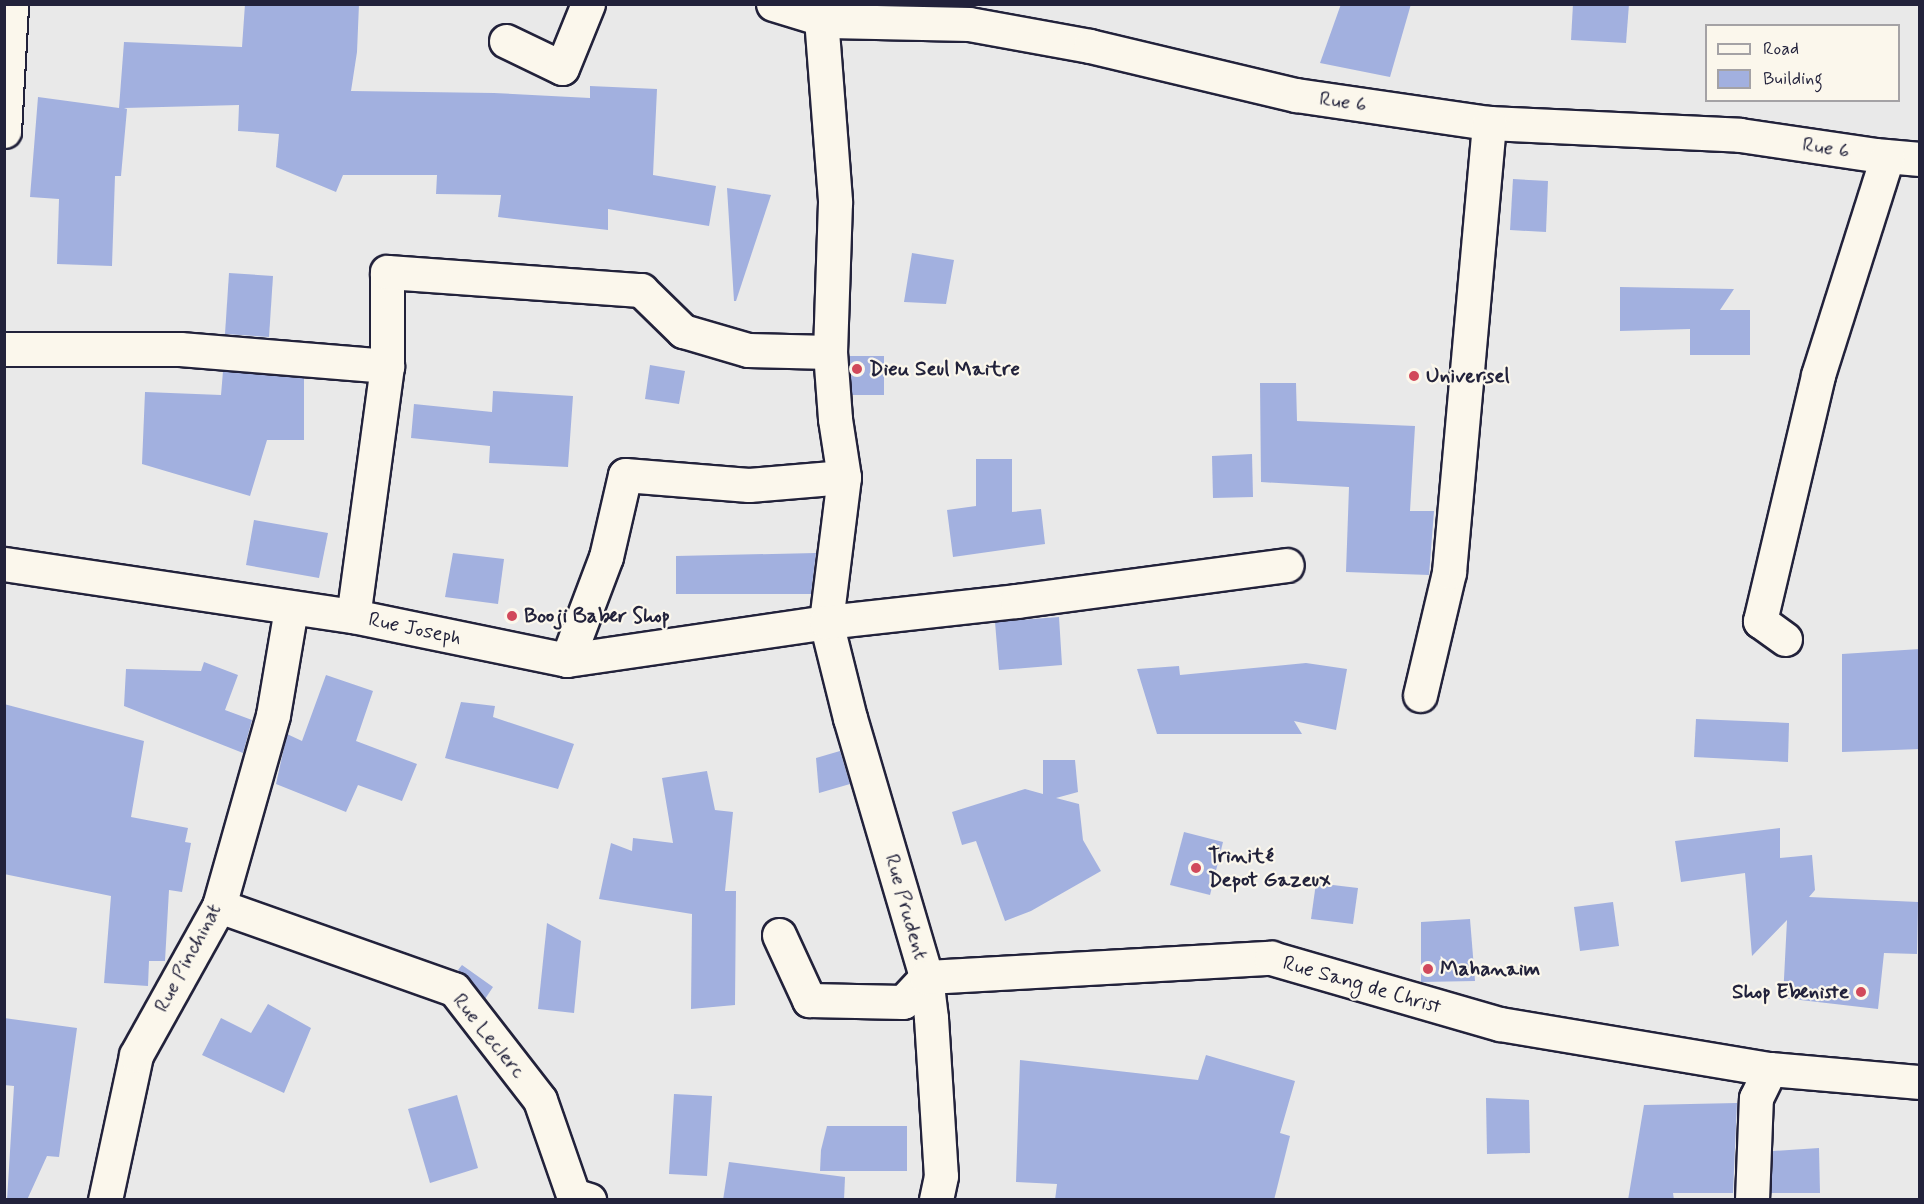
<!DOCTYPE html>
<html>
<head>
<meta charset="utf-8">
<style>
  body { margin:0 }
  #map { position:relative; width:1924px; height:1204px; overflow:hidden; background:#e9e9e9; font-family:Mynerve,sans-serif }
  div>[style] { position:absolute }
  .building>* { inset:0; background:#a2b0df }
  .roads { filter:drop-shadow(2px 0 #22223b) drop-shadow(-2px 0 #22223b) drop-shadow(0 2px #22223b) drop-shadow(0 -2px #22223b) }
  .street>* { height:33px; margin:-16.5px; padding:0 16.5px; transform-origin:16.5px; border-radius:16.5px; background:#fbf7ec }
  .dots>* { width:16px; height:16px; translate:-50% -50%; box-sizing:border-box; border:3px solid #fbf7ec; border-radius:50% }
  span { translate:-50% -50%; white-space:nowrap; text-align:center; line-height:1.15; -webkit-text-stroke:4.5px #fbf7ec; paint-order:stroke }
  .street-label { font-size:21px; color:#22223b }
  .poi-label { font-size:21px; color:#22223b; font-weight:700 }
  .left { translate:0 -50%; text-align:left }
  .right { translate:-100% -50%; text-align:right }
  .frame { position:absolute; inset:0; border:6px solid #22223b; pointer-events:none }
  .legend { position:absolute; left:1705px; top:24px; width:195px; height:78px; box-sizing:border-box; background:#fbf7ec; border:2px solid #a4a2a5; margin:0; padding:8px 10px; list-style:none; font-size:18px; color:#22223b }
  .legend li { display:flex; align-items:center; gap:12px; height:30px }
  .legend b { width:30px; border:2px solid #a4a2a5 }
</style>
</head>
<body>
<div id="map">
  <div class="building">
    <i style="clip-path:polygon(245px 4px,359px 4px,357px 52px,351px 91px,494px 93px,590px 98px,590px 86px,657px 89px,653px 175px,716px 186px,709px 226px,608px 209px,608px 230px,498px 217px,501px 195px,436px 194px,437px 175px,343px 175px,336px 192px,276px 167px,279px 134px,238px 131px,239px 105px,124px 108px,127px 109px,121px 176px,115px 176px,112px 266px,57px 264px,59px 199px,30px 197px,38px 97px,119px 108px,124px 42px,242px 47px)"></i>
    <i style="clip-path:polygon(1341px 4px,1411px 4px,1390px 77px,1320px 63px)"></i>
    <i style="clip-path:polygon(1573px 4px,1629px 4px,1626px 43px,1571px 40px)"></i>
    <i style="clip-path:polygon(1513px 179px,1548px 181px,1546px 232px,1510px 230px)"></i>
    <i style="clip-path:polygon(727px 188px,771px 195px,736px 301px,734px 301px)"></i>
    <i style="clip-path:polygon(912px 253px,954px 260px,946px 304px,904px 302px)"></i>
    <i style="clip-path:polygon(229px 273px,273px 276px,269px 337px,225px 334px)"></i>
    <i style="clip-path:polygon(1620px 287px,1734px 289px,1720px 310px,1750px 310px,1750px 355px,1690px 355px,1690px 329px,1620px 331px)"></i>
    <i style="clip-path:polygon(849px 356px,884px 356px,884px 395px,852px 395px)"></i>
    <i style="clip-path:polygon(650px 365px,685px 371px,679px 404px,645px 399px)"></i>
    <i style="clip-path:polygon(223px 371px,304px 378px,304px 440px,267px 440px,250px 496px,142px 464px,145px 392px,221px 395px)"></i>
    <i style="clip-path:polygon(1260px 383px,1296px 383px,1297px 421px,1415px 426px,1410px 511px,1434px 511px,1429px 575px,1346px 572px,1349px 487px,1261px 482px)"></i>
    <i style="clip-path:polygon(493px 391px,573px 396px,568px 467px,489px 463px,490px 446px,411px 438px,414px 404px,492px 412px)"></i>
    <i style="clip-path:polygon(1252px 454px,1253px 497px,1213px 498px,1212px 456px)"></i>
    <i style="clip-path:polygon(976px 459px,1012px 459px,1012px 512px,1041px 509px,1045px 544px,953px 557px,947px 510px,976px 506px)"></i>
    <i style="clip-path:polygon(254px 520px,328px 533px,319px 578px,246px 565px)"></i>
    <i style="clip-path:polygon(453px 553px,504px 559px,498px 604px,445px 597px)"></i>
    <i style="clip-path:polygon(816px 553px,811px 594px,676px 594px,676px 556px)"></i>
    <i style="clip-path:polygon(1059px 617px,1062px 665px,999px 670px,995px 622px)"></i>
    <i style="clip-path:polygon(1920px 649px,1920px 749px,1842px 752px,1842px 654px)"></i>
    <i style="clip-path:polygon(204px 662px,238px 675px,225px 710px,252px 720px,243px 753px,124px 706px,126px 669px,201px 671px)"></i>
    <i style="clip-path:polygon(1306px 663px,1347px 669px,1336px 730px,1294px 721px,1302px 734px,1157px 734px,1137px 669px,1179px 666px,1180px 675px)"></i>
    <i style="clip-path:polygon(326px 675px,373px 691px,356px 741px,417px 764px,402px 801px,358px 785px,346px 812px,276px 784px,287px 734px,302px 741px)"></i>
    <i style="clip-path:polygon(461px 702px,495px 706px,493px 717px,574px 744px,558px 789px,445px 758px)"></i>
    <i style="clip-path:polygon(4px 704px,144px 741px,131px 817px,188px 828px,185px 842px,191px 843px,182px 892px,169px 890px,165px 961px,149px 961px,148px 986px,104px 983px,111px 896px,4px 874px)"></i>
    <i style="clip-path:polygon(1696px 719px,1789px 723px,1788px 762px,1694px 757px)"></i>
    <i style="clip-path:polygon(840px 751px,850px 784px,819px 793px,816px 758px)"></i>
    <i style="clip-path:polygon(1043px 760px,1075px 760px,1078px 792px,1056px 798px,1079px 804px,1083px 840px,1101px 871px,1031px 911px,1005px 921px,976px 841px,962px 845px,952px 812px,1025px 789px,1043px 794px)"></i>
    <i style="clip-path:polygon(707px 771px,715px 810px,733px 812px,725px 891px,736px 891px,735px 1005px,691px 1009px,692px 914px,599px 899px,611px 843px,632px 851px,633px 838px,673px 843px,662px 778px)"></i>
    <i style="clip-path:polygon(1780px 828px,1780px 858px,1812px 855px,1815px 890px,1809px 897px,1918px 902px,1917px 954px,1884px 953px,1878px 1009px,1783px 998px,1787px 920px,1752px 956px,1745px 873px,1681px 882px,1675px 841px)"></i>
    <i style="clip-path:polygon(1184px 832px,1223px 842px,1210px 895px,1170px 885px)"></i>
    <i style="clip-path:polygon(1316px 883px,1358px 888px,1353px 924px,1311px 919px)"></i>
    <i style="clip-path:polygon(1613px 902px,1619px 946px,1580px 951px,1574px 907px)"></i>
    <i style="clip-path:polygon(1470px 919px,1475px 981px,1421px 982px,1421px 922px)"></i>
    <i style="clip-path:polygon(547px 923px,581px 941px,574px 1013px,538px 1009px)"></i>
    <i style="clip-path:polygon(462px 965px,493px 987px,485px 999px,469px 978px,458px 970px)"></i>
    <i style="clip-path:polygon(268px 1004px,311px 1028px,284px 1093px,202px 1055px,221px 1018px,251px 1033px)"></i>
    <i style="clip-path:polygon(4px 1018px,77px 1028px,59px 1157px,47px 1156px,27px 1200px,7px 1200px,14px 1086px,4px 1085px)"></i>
    <i style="clip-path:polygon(1206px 1055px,1295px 1081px,1280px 1133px,1290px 1136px,1274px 1200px,1055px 1200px,1057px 1184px,1016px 1182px,1020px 1060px,1198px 1080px)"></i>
    <i style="clip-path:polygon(674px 1094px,712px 1096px,707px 1176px,669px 1174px)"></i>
    <i style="clip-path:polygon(457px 1095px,478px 1168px,430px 1183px,408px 1109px)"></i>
    <i style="clip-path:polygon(1486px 1098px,1529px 1100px,1530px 1153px,1487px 1154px)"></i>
    <i style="clip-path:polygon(1737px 1103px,1733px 1193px,1673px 1193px,1674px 1200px,1628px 1200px,1644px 1105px)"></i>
    <i style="clip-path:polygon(827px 1126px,907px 1126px,907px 1171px,820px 1171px,821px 1150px)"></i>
    <i style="clip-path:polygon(1819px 1148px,1820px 1193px,1771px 1193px,1773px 1151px)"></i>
    <i style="clip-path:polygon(729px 1162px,845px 1177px,844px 1200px,723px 1200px)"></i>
  </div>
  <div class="roads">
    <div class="street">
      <i style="left:773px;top:4px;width:59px;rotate:16.9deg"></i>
      <i style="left:829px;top:21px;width:140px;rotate:1.2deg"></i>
      <i style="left:969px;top:24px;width:123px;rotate:10.3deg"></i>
      <i style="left:1090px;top:46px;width:212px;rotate:13.4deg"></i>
      <i style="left:1296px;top:95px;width:195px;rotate:8.3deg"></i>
      <i style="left:1489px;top:123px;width:251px;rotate:2.7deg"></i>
      <i style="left:1740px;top:135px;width:136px;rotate:8.4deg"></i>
      <i style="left:1875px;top:155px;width:45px;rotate:5.1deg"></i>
      <i style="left:821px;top:18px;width:185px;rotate:85.6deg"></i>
      <i style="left:835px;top:202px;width:150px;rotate:91.9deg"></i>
      <i style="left:830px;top:352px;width:67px;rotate:85.7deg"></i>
      <i style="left:835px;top:419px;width:59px;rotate:81.2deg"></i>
      <i style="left:844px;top:477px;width:146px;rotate:97.1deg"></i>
      <i style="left:826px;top:622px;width:99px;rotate:76deg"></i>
      <i style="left:850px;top:718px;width:270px;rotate:73.6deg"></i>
      <i style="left:926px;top:977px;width:41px;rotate:83deg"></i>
      <i style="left:931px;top:1018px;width:158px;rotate:86.4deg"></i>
      <i style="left:941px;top:1176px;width:25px;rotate:102deg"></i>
      <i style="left:506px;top:41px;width:62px;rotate:25.7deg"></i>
      <i style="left:562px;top:68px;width:69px;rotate:-67.9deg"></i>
      <i style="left:4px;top:131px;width:127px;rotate:-86.8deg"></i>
      <i style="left:4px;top:349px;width:176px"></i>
      <i style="left:180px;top:349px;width:208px;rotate:4.7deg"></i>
      <i style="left:387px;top:366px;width:252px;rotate:97.7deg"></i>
      <i style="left:387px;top:366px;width:94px;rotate:-90deg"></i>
      <i style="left:387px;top:272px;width:255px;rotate:4.1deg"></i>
      <i style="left:641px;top:290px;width:59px;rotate:44.3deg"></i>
      <i style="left:683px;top:331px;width:68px;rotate:16.3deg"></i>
      <i style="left:748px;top:350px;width:82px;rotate:1.4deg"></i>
      <i style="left:4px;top:564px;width:353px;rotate:8.5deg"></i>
      <i style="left:353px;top:616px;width:218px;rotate:11.6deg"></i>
      <i style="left:567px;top:660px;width:262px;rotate:-8.3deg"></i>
      <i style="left:826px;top:622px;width:192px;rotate:-6.3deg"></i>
      <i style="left:1017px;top:601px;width:272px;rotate:-7.6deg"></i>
      <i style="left:1785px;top:639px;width:31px;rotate:-144deg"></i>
      <i style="left:1760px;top:621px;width:253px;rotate:-76.7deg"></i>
      <i style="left:1818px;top:375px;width:229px;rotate:-72.4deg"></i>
      <i style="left:567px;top:660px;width:110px;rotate:-69.3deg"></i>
      <i style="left:606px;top:557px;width:84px;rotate:-77deg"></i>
      <i style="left:625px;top:475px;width:124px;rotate:4.6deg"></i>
      <i style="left:749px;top:485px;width:95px;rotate:-4.8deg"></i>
      <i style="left:1420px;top:695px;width:126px;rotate:-76.7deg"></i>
      <i style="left:1449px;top:572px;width:451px;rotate:-84.9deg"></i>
      <i style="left:219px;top:906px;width:249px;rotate:19.5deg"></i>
      <i style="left:454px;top:989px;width:140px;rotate:52.2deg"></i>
      <i style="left:540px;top:1100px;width:101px;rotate:70.8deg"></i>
      <i style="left:573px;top:1195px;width:17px;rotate:17deg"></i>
      <i style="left:779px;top:935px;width:72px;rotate:65.2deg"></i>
      <i style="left:809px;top:1000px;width:94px;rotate:1.2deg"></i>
      <i style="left:903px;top:1002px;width:34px;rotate:-47deg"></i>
      <i style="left:926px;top:977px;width:346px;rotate:-3.2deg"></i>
      <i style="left:1271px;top:958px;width:238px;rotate:16.1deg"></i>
      <i style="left:1500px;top:1024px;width:274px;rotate:9.5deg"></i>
      <i style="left:1770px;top:1069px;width:151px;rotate:5deg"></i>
      <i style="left:105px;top:1200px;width:148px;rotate:-77.9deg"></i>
      <i style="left:136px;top:1055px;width:171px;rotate:-60.9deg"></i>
      <i style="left:219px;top:906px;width:198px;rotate:-74.2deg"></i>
      <i style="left:273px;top:715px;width:108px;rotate:-80.4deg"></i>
      <i style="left:1752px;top:1200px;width:102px;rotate:-87.8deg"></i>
      <i style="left:1756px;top:1098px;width:32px;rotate:-64deg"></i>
    </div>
  </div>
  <div class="dots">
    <i style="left:857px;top:369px;background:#d1495b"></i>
    <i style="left:1414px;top:376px;background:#d1495b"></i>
    <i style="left:512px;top:616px;background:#d1495b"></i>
    <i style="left:1196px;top:868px;background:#d1495b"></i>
    <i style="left:1428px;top:969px;background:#d1495b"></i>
    <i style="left:1861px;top:992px;background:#d1495b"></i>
  </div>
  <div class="street-label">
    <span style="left:1343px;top:102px;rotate:8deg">Rue 6</span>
    <span style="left:1826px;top:148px;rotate:9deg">Rue 6</span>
    <span style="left:415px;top:629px;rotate:12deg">Rue Joseph</span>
    <span style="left:906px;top:907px;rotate:74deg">Rue Prudent</span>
    <span style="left:188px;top:958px;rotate:-62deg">Rue Pinchinat</span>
    <span style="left:1362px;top:985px;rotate:16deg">Rue Sang de Christ</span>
    <span style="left:489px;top:1036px;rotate:51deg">Rue Leclerc</span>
  </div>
  <div class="poi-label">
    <span class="left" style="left:869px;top:369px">Dieu Seul Maitre</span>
    <span class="left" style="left:1426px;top:376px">Universel</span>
    <span class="left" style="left:524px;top:616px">Booji Baber Shop</span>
    <span class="left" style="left:1208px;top:868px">Trinité<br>Depot Gazeux</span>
    <span class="left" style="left:1440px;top:969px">Mahanaim</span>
    <span class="right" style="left:1849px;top:992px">Shop Ebeniste</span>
  </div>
  <div class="frame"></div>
  <ul class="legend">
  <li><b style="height:8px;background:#fbf7ec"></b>Road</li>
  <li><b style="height:16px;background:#a2b0df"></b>Building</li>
  </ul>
</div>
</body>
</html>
